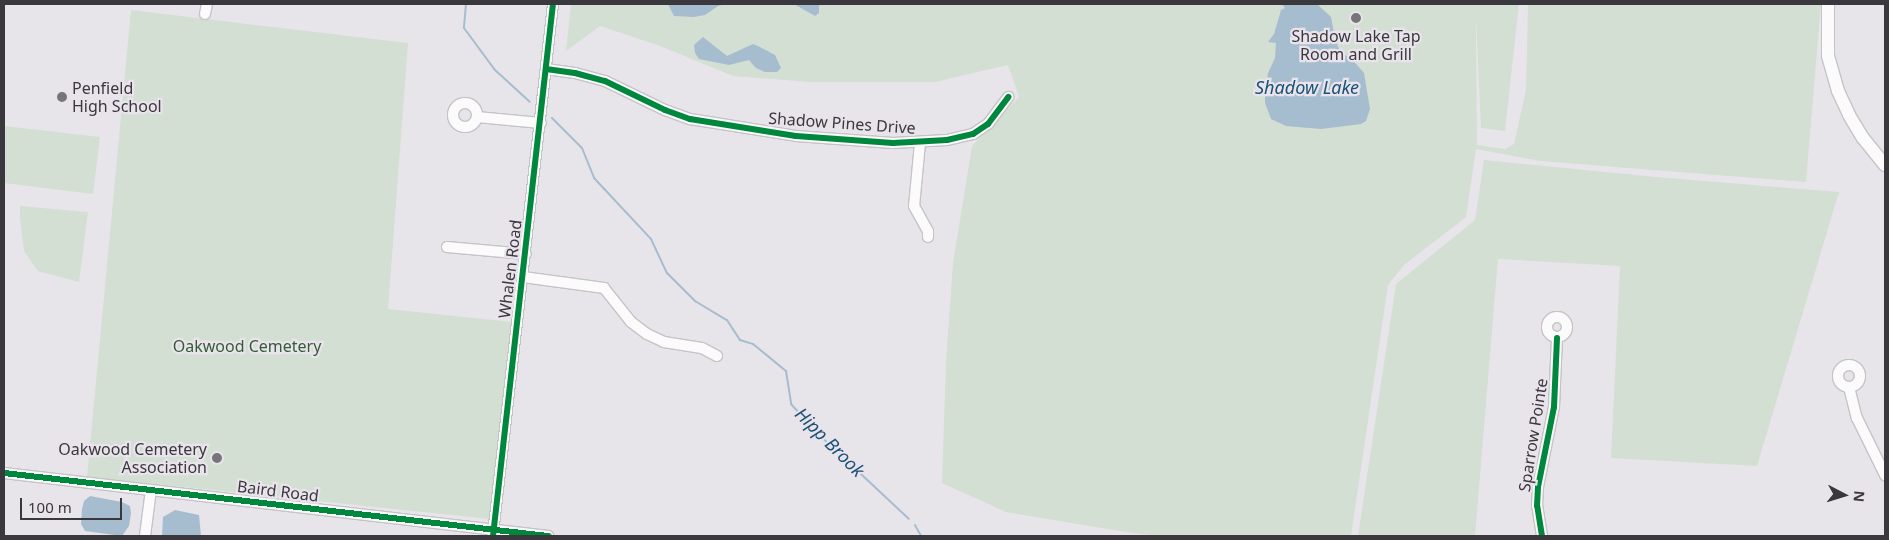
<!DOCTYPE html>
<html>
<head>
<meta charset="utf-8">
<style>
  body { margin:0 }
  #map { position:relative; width:1889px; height:540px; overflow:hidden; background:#e8e5ea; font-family:"Noto Sans",sans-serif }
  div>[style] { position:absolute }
  .green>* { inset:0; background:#d3dfd3 }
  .water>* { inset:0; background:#a6bdcf }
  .stream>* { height:2px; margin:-1px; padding:0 1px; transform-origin:1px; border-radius:1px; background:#a6bdcf }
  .roads { filter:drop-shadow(1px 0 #c6c3c7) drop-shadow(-1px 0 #c6c3c7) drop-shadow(0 1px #c6c3c7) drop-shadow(0 -1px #c6c3c7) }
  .minor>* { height:10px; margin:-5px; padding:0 5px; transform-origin:5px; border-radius:5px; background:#fcfbfc }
  .minor>.ring { margin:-5px; padding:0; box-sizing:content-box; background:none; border:10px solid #fcfbfc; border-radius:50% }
  .major>* { height:12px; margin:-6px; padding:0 6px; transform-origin:6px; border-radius:6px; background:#fcfbfc }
  .cycleway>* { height:6px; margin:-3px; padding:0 3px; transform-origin:3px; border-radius:3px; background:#00873e }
  .dots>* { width:14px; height:14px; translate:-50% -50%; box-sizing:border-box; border:2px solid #e9e3ec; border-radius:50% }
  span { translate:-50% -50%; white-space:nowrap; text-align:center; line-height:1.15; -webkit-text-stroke:4.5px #e9e3ec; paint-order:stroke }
  .poi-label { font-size:16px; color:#3a383c }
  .left { translate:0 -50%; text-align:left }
  .right { translate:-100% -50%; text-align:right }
  .street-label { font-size:16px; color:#3a383c }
  .park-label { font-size:16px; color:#335d35 }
  .water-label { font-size:18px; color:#195274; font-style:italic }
  .frame { position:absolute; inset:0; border:5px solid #3a383c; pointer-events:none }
  .north { position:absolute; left:1819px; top:470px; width:50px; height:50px; -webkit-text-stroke:4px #e9e3ec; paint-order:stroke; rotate:95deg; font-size:14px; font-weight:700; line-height:20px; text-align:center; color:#3a383c }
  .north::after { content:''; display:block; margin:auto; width:18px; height:22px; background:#3a383c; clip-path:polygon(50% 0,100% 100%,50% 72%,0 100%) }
  .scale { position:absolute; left:20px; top:498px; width:102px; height:22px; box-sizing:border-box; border:2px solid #3a383c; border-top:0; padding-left:6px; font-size:15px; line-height:18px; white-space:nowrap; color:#3a383c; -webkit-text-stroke:4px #e9e3ec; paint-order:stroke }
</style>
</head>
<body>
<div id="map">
  <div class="green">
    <i style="clip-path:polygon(571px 4px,1519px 4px,1505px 131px,1481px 128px,1476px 18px,1477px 145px,1505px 149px,1514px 144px,1526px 90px,1528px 4px,1821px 4px,1806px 182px,1540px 161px,1476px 149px,1466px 217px,1404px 265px,1388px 285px,1351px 536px,1159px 536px,1132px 533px,1006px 512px,942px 483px,946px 361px,953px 263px,972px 146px,1019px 97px,1008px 65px,935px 82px,810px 82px,733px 76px,660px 46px,600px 26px,566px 51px)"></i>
    <i style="clip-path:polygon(131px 10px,408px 43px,388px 309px,512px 322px,490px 519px,87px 477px)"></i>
    <i style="clip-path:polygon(4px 126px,100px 137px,93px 194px,4px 183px)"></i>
    <i style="clip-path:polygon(1484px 160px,1657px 177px,1839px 192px,1757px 466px,1611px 458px,1620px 266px,1498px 259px,1475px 536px,1358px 536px,1396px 284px,1475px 220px)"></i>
    <i style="clip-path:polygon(20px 206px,88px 212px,79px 282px,38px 271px,24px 251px,20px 218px)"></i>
  </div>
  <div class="water">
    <i style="clip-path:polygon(668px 4px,726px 4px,718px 6px,705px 15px,694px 17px,674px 16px)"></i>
    <i style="clip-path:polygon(794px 4px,819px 4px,819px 13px,815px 16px)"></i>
    <i style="clip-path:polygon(1282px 4px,1317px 4px,1331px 17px,1335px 39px,1340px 51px,1336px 60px,1338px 61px,1345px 55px,1350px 57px,1364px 73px,1370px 109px,1366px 121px,1361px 124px,1321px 129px,1286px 126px,1271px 119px,1265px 103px,1265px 94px,1268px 73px,1275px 58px,1276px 43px,1268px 42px,1274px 34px,1281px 10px,1285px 8px)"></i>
    <i style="clip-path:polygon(703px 37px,727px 56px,753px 44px,760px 47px,775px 55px,781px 68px,777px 72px,765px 72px,756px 68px,749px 60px,729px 65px,699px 59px,695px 53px,694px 45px)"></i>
    <i style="clip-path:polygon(90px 496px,122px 502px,130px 506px,131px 513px,129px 526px,122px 536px,85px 531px,81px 524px,82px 509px,84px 501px)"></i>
    <i style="clip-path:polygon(175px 510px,199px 515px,201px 536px,162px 536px,163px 517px)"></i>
  </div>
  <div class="stream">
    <i style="left:466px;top:4px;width:24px;rotate:95deg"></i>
    <i style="left:464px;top:28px;width:52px;rotate:53.6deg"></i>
    <i style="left:495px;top:70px;width:47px;rotate:42.4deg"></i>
    <i style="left:552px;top:118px;width:42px;rotate:45deg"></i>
    <i style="left:582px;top:148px;width:32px;rotate:68deg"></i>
    <i style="left:594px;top:178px;width:83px;rotate:46.9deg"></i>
    <i style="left:651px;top:239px;width:38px;rotate:65deg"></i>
    <i style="left:667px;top:273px;width:40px;rotate:45deg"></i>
    <i style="left:695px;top:301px;width:37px;rotate:31deg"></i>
    <i style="left:727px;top:320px;width:24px;rotate:57deg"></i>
    <i style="left:740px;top:340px;width:14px;rotate:17deg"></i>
    <i style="left:753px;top:344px;width:43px;rotate:39.3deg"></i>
    <i style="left:786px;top:371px;width:33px;rotate:81deg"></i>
    <i style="left:791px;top:404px;width:38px;rotate:48deg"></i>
    <i style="left:816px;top:432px;width:127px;rotate:43.1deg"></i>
    <i style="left:915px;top:525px;width:13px;rotate:61deg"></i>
  </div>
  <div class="roads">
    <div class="minor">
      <i style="left:205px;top:14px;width:10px;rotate:-79deg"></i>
      <i style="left:546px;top:69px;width:29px;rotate:8deg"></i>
      <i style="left:575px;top:73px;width:31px;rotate:15deg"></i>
      <i style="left:605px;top:81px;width:67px;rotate:25.8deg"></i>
      <i style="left:665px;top:110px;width:27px;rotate:20deg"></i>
      <i style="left:690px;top:119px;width:107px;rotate:9.1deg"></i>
      <i style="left:796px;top:136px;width:97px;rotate:4.1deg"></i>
      <i style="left:893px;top:143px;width:54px;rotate:-3.2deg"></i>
      <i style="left:947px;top:140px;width:27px;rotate:-13deg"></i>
      <i style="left:973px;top:134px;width:18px;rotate:-34deg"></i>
      <i style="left:988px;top:124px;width:34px;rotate:-53deg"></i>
      <i class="ring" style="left:453px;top:103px;width:14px;height:14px"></i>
      <i style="left:477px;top:117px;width:64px;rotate:5.4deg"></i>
      <i style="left:920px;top:143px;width:63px;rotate:95.4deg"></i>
      <i style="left:914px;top:206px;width:29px;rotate:61deg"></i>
      <i style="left:928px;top:231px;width:6px;rotate:90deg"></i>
      <i style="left:447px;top:247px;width:79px;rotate:5.1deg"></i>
      <i style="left:523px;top:277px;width:82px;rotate:7.7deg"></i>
      <i style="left:604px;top:288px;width:43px;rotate:51.5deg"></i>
      <i style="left:631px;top:322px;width:20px;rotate:37deg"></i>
      <i style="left:647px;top:334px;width:19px;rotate:25deg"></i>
      <i style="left:664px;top:342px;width:38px;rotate:9deg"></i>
      <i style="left:702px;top:348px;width:17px;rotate:28deg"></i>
      <i class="ring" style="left:1547px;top:317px;width:10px;height:10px"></i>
      <i class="ring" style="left:1838px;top:365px;width:12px;height:12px"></i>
      <i style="left:1849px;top:387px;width:32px;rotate:76deg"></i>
      <i style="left:1857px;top:418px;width:64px;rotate:63.8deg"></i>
      <i style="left:4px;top:473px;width:548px;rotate:6.61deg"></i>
      <i style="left:493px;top:534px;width:533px;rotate:-83.54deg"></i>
      <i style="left:145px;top:536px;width:46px;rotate:-82.6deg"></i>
      <i style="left:1542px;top:536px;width:30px;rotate:-99deg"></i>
      <i style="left:1537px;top:506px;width:19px;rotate:-87deg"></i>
      <i style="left:1538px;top:487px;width:82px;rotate:-78.7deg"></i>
      <i style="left:1554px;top:407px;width:69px;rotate:-87.5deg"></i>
    </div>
    <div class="major">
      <i style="left:1828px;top:4px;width:52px;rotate:90deg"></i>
      <i style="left:1828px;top:56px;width:36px;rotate:74deg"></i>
      <i style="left:1838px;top:91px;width:26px;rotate:65deg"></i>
      <i style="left:1849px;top:115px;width:27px;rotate:59deg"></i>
      <i style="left:1863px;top:138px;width:35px;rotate:51deg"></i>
    </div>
  </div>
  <div class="cycleway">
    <i style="left:546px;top:69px;width:29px;rotate:8deg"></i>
    <i style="left:575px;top:73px;width:31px;rotate:15deg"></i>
    <i style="left:605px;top:81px;width:67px;rotate:25.8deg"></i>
    <i style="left:665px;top:110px;width:27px;rotate:20deg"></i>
    <i style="left:690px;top:119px;width:107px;rotate:9.1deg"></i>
    <i style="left:796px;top:136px;width:97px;rotate:4.1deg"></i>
    <i style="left:893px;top:143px;width:54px;rotate:-3.2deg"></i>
    <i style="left:947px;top:140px;width:27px;rotate:-13deg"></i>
    <i style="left:973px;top:134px;width:18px;rotate:-34deg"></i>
    <i style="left:988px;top:124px;width:34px;rotate:-53deg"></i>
    <i style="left:4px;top:473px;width:548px;rotate:6.61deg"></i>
    <i style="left:493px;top:536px;width:535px;rotate:-83.57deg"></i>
    <i style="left:1542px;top:536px;width:30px;rotate:-99deg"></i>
    <i style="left:1537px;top:506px;width:19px;rotate:-87deg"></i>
    <i style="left:1538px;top:487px;width:82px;rotate:-78.7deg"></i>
    <i style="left:1554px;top:407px;width:69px;rotate:-87.5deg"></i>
  </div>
  <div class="dots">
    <i style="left:1356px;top:18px;background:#777579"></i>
    <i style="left:62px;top:97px;background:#777579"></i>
    <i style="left:217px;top:458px;background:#777579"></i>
  </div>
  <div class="poi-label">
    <span style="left:1356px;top:45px">Shadow Lake Tap<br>Room and Grill</span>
    <span class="left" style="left:72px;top:97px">Penfield<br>High School</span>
    <span class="right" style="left:207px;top:458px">Oakwood Cemetery<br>Association</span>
  </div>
  <div class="street-label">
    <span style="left:842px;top:123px;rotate:4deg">Shadow Pines Drive</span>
    <span style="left:510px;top:269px;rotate:-83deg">Whalen Road</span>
    <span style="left:1533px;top:435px;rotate:-81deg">Sparrow Pointe</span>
    <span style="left:278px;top:491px;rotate:7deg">Baird Road</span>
  </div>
  <div class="park-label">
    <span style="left:247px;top:346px">Oakwood Cemetery</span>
  </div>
  <div class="water-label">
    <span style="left:1307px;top:87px">Shadow Lake</span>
    <span style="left:830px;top:442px;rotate:45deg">Hipp Brook</span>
  </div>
  <div class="frame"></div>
  <div class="north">N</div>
  <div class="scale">100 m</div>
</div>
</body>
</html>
